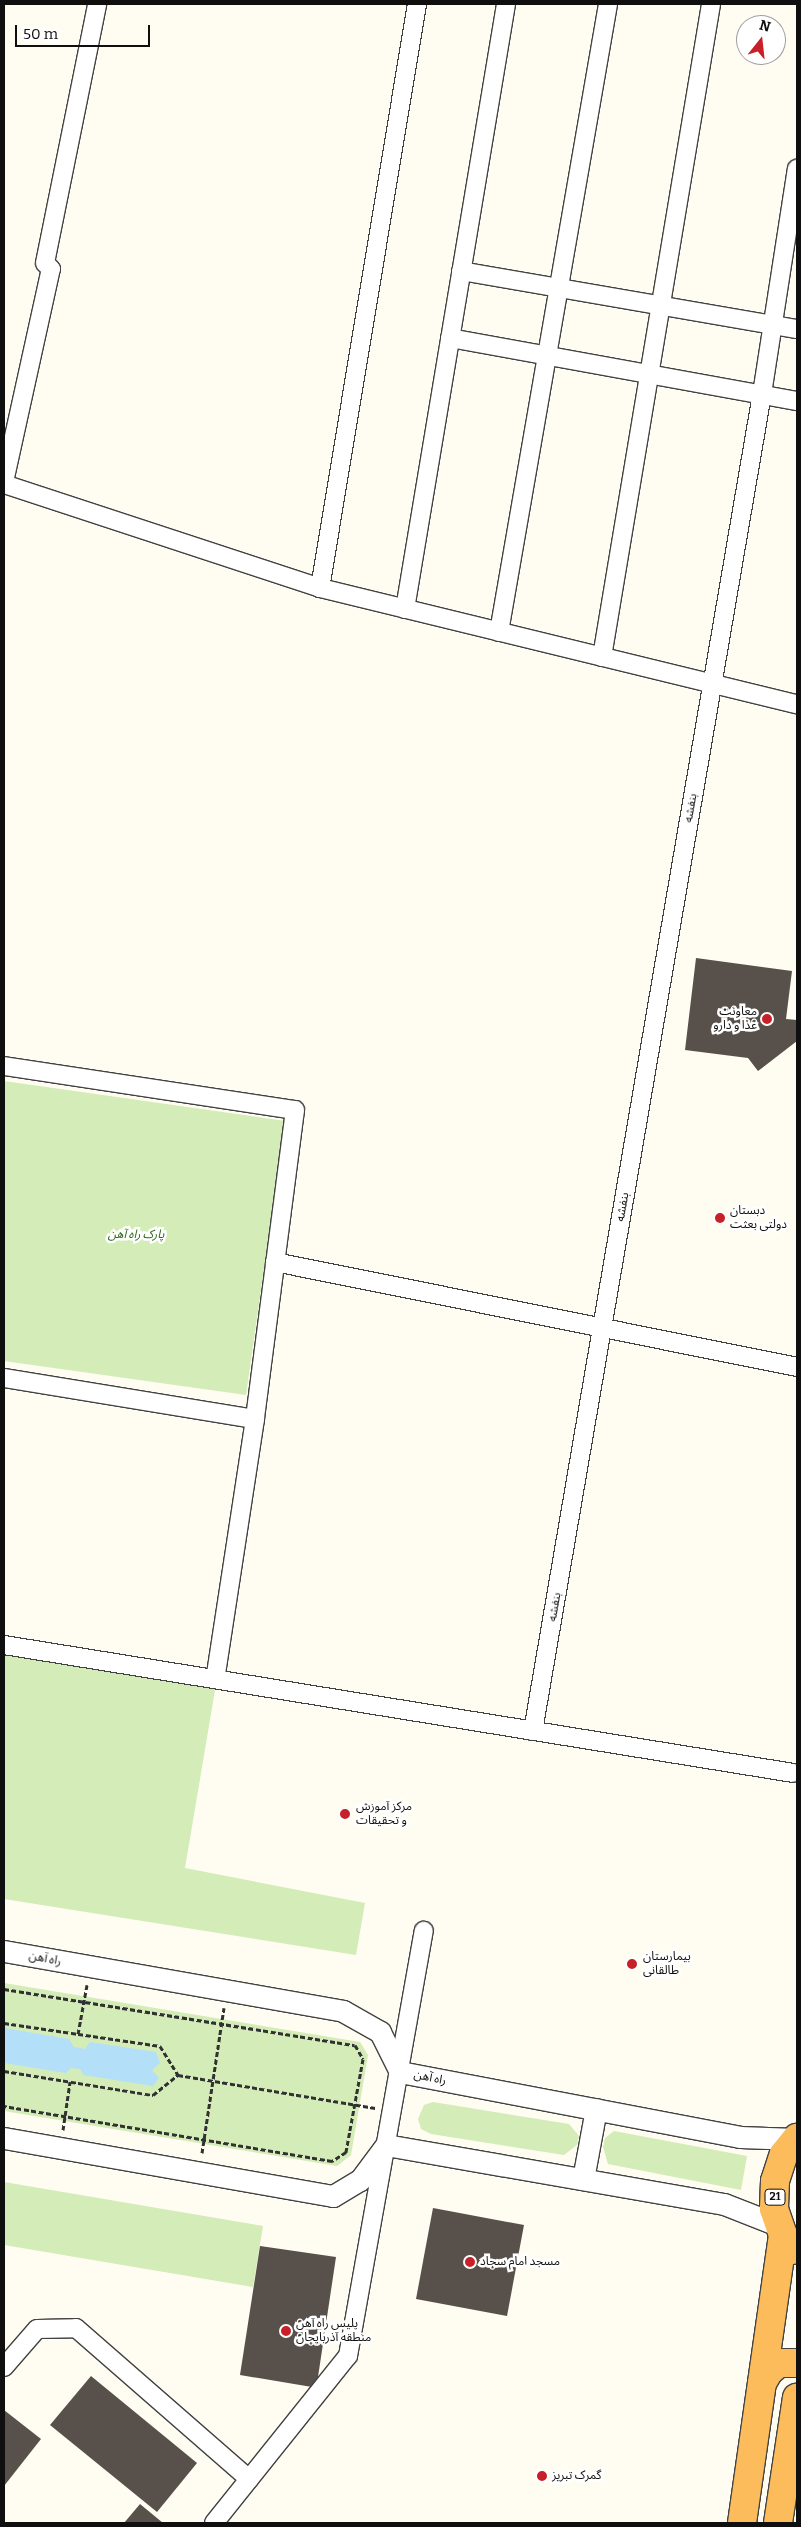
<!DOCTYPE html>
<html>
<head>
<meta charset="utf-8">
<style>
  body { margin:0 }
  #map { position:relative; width:801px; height:2527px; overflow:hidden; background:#fffcf1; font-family:Bitter,"Noto Sans Arabic",serif }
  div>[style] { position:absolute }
  .green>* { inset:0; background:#d3ecb8 }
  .water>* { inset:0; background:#b3dff9 }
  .building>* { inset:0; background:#58504b }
  .path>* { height:3px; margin-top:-1.5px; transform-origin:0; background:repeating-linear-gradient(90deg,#313131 0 5px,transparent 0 7.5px) }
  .roads { filter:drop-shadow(1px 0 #424242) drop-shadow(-1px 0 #424242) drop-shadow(0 1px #424242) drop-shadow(0 -1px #424242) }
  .minor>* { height:18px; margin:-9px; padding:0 9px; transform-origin:9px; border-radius:9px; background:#fff }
  .tertiary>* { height:21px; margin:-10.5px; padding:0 10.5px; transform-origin:10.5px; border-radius:10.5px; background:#fff }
  .trunk>* { height:28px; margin:-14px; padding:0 14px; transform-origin:14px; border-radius:14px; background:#fcbc5b }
  .dots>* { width:14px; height:14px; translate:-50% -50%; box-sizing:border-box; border:2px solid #fff; border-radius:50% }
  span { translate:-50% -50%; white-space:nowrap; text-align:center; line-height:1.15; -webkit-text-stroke:5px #fff; paint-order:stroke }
  .shield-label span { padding:1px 4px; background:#fff; border:1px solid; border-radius:4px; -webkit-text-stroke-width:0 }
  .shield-label { font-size:11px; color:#0f0f0f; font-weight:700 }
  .street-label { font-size:12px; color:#0f0f0f }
  .poi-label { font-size:12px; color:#0f0f0f }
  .right { translate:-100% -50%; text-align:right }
  .left { translate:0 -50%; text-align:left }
  .park-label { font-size:12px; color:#2c6b1b; font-style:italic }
  .frame { position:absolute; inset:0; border:5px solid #0f0f0f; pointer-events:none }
  .north { position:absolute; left:736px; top:15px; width:50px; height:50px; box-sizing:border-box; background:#fff; border:1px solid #9f9f9f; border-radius:50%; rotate:16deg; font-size:14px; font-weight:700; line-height:20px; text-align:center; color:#0f0f0f }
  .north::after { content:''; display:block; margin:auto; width:18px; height:22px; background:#c72028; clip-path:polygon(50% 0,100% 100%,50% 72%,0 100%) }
  .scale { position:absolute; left:15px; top:25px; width:135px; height:22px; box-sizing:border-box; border:2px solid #0f0f0f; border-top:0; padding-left:6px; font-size:15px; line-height:18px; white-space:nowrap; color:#0f0f0f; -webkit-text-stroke:4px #fff; paint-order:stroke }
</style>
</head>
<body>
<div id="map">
  <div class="green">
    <i style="clip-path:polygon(4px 1081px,285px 1121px,246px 1395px,4px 1361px)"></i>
    <i style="clip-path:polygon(4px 1651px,216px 1684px,185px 1868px,365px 1903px,356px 1955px,4px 1899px)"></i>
    <i style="clip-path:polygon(4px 1983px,360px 2042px,368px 2055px,351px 2155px,337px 2166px,4px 2111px)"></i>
    <i style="clip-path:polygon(433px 2102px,569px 2124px,579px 2136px,577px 2145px,564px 2155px,431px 2134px,421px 2129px,418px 2119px,424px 2105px)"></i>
    <i style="clip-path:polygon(614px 2131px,747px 2156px,741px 2190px,608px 2164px,603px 2147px,605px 2138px)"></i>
    <i style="clip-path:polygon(4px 2182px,263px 2226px,253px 2287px,4px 2245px)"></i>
  </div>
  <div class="water">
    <i style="clip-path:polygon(4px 2028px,69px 2039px,74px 2047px,85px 2049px,90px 2042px,156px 2052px,160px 2063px,152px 2070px,159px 2078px,153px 2086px,84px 2075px,80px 2069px,71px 2068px,66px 2073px,4px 2063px)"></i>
  </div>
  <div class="building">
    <i style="clip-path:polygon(696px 958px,792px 971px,786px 1019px,797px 1020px,797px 1041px,758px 1071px,748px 1058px,685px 1050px)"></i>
    <i style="clip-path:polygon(433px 2208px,524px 2225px,507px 2316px,416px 2299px)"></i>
    <i style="clip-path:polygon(260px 2246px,336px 2257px,318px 2377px,312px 2387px,240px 2375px)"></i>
    <i style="clip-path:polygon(91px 2376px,197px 2463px,157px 2512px,50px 2425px)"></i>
    <i style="clip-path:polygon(4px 2410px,41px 2439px,4px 2486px)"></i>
    <i style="clip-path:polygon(140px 2504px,163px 2523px,124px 2523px)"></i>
  </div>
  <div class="path">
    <i style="left:4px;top:1989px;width:355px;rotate:9.1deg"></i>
    <i style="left:355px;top:2045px;width:16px;rotate:60deg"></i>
    <i style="left:363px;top:2059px;width:95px;rotate:100.4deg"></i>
    <i style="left:346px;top:2152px;width:17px;rotate:147deg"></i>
    <i style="left:332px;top:2161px;width:333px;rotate:-170.5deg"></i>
    <i style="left:4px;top:2023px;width:158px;rotate:8.4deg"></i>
    <i style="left:160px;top:2046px;width:34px;rotate:58deg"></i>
    <i style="left:178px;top:2075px;width:200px;rotate:9.5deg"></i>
    <i style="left:78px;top:2034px;width:50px;rotate:-79.6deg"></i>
    <i style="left:4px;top:2071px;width:151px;rotate:9.2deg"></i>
    <i style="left:153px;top:2095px;width:32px;rotate:-39deg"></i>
    <i style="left:63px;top:2130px;width:49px;rotate:-81.7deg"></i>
    <i style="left:202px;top:2153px;width:147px;rotate:-81.4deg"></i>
  </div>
  <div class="roads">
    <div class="minor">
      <i style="left:417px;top:4px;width:592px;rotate:99.43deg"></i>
      <i style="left:320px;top:588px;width:491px;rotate:13.7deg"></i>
      <i style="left:461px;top:271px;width:341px;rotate:9.8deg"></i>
      <i style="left:450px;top:338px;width:353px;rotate:10.3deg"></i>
      <i style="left:4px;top:482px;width:218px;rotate:-77.6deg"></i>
      <i style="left:51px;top:269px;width:8px;rotate:-135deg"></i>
      <i style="left:45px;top:263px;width:264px;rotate:-78.6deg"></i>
      <i style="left:4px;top:484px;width:333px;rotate:18.2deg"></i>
      <i style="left:405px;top:609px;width:613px;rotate:-80.52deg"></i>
      <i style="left:499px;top:632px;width:637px;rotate:-80.15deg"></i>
      <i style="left:602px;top:657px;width:662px;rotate:-80.52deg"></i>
      <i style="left:4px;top:1066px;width:294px;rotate:8.6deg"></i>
      <i style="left:295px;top:1110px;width:312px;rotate:97.4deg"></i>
      <i style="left:255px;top:1419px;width:263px;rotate:98.7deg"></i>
      <i style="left:275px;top:1262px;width:532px;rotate:11.37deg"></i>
      <i style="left:4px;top:1378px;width:254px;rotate:9.3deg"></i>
      <i style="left:4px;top:1645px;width:799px;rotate:9.21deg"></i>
      <i style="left:533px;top:1731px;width:1356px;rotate:-80.28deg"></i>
      <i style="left:762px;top:394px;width:228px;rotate:-81.2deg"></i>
      <i style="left:4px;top:2367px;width:50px;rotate:-49deg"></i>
      <i style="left:37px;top:2329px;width:39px;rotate:-1deg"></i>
      <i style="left:76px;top:2328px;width:230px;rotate:41.1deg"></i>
      <i style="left:214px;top:2523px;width:214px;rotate:-51.3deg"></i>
      <i style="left:348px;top:2356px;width:432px;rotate:-79.9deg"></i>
    </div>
    <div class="tertiary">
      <i style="left:4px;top:1951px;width:344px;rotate:10deg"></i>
      <i style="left:343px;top:2011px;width:43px;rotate:29.6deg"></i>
      <i style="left:380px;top:2032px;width:45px;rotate:63.4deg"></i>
      <i style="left:400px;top:2072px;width:346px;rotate:10.8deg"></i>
      <i style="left:740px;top:2137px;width:56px;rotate:2deg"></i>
      <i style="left:4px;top:2138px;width:334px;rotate:10deg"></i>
      <i style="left:333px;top:2196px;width:31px;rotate:-31deg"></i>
      <i style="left:360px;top:2180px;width:44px;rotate:-53.4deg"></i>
      <i style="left:386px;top:2145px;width:343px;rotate:9.9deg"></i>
      <i style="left:724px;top:2204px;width:60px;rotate:21.4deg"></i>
      <i style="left:583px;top:2179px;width:71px;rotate:-79.5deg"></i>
    </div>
    <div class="trunk">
      <i style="left:793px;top:2250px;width:18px;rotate:-124deg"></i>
      <i style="left:783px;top:2235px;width:28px;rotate:-109deg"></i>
      <i style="left:774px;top:2209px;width:28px;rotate:-88deg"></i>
      <i style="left:775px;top:2181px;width:28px;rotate:-72deg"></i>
      <i style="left:784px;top:2154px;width:21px;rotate:-51deg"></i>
      <i style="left:762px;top:2383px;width:14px;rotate:-60deg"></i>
      <i style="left:769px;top:2371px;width:13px;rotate:-39deg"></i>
      <i style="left:779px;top:2363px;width:18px"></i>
      <i style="left:742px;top:2523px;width:291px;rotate:-81.9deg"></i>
      <i style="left:778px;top:2523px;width:127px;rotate:-81.4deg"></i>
    </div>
  </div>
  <div class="dots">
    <i style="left:767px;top:1019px;background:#c72028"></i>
    <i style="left:720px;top:1218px;background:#c72028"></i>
    <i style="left:345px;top:1814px;background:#c72028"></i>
    <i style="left:632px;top:1964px;background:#c72028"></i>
    <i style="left:470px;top:2262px;background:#c72028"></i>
    <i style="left:286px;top:2331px;background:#c72028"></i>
    <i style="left:542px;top:2476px;background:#c72028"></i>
  </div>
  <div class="shield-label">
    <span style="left:775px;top:2197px">21</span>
  </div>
  <div class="street-label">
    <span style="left:691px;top:808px;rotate:-80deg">بنفشه</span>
    <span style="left:623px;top:1207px;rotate:-80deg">بنفشه</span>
    <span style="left:555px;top:1607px;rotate:-80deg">بنفشه</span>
    <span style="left:45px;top:1959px;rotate:11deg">راه آهن</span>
    <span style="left:430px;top:2078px;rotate:12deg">راه آهن</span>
  </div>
  <div class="poi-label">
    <span class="right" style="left:757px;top:1019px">معاونت<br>غذا و دارو</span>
    <span class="left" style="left:730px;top:1218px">دبستان<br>دولتی بعثت</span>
    <span class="left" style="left:356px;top:1814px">مرکز آموزش<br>و تحقیقات</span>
    <span class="left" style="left:643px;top:1964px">بیمارستان<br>طالقانی</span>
    <span class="left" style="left:480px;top:2262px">مسجد امام سجاد</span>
    <span class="left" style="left:296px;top:2331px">پلیس راه آهن<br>منطقه آذربایجان</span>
    <span class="left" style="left:552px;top:2476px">گمرک تبریز</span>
  </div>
  <div class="park-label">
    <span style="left:136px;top:1235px">پارک راه آهن</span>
  </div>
  <div class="frame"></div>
  <div class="north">N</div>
  <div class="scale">50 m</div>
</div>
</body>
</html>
